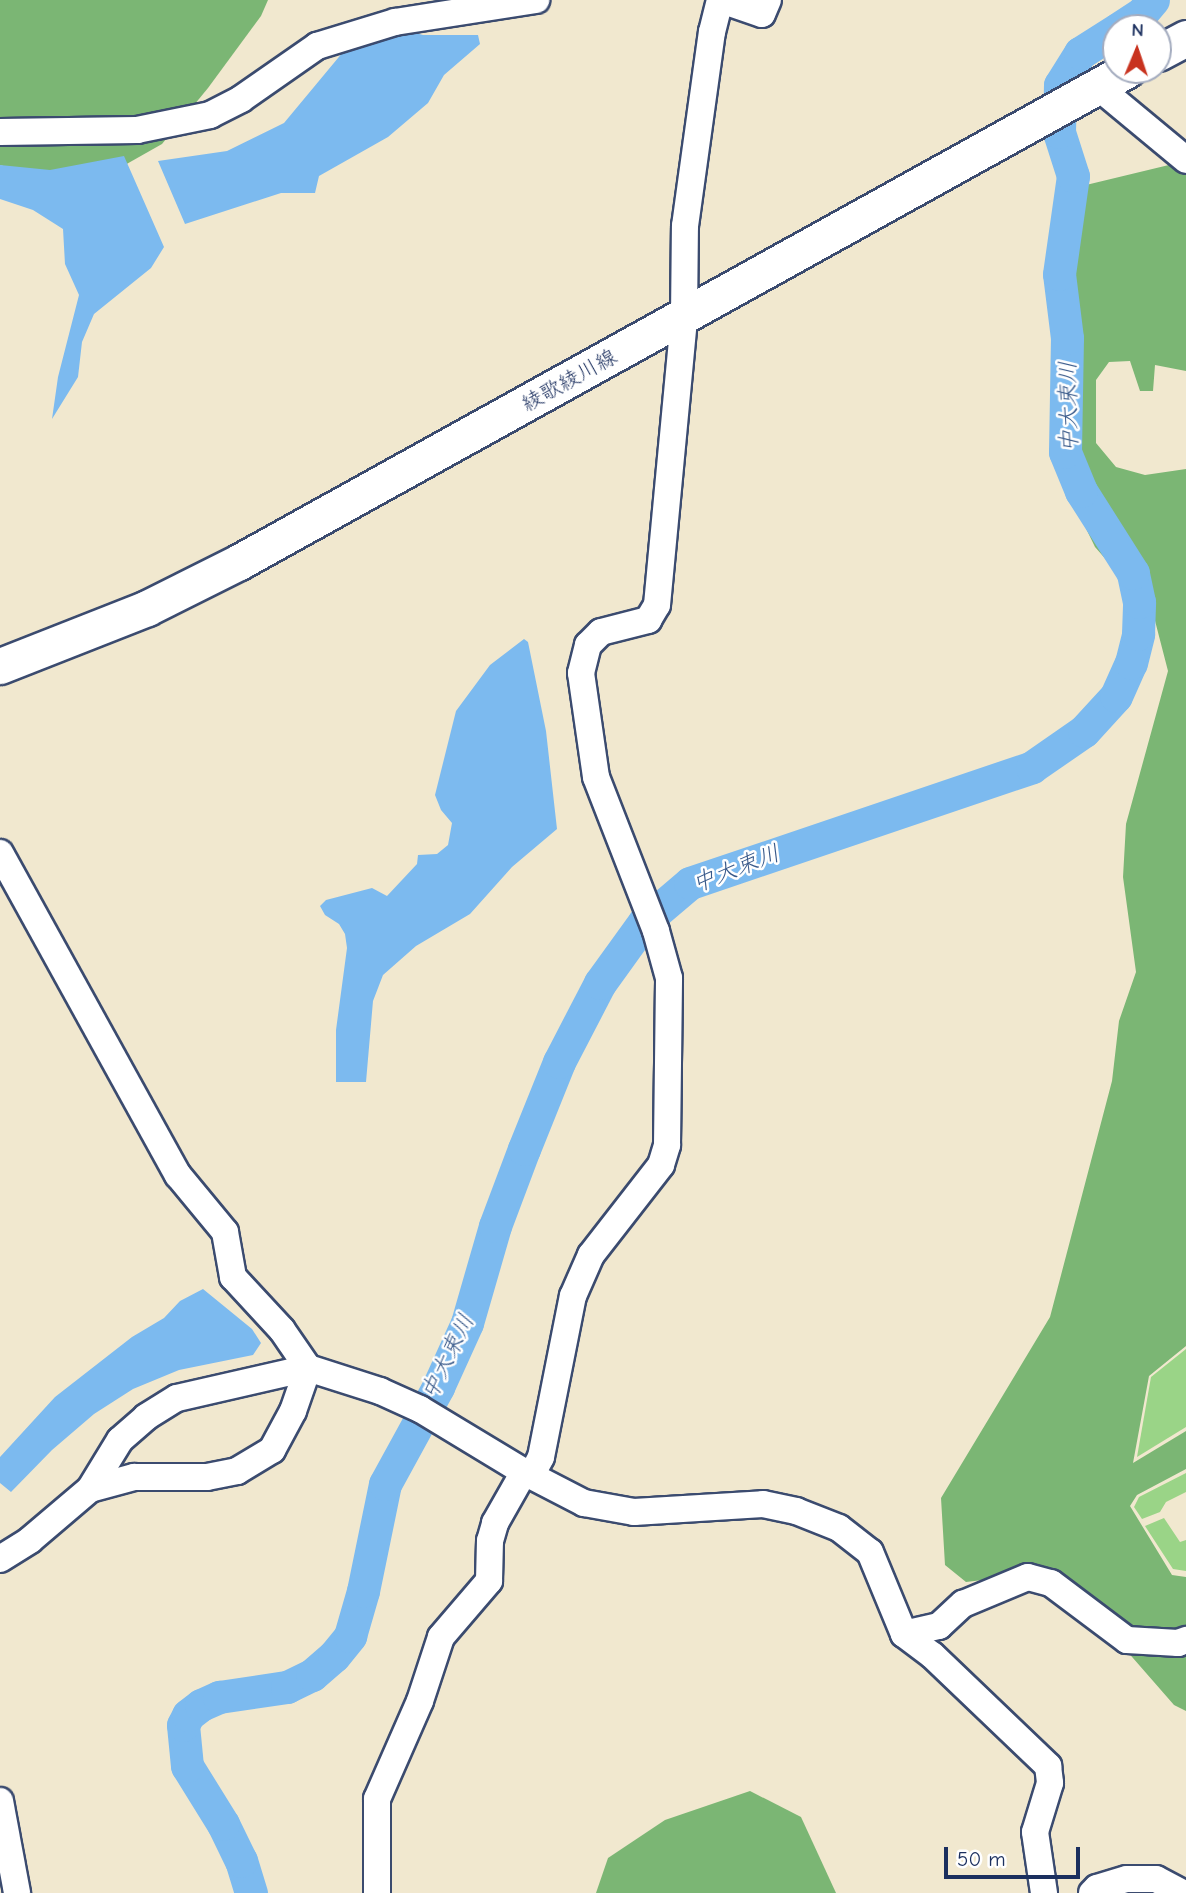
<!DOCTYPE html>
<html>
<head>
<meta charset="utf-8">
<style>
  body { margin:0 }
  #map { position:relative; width:1186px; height:1893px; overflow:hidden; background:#f1e8cf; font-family:"Comic Neue","Klee One",sans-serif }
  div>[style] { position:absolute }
  .green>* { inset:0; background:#9ad487 }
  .forest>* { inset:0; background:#7bb674 }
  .water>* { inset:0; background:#7cbaef }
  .river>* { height:33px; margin:-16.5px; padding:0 16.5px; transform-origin:16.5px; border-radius:16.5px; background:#7cbaef }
  .roads { filter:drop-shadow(2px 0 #3b4b6f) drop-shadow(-2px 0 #3b4b6f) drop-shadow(0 2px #3b4b6f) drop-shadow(0 -2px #3b4b6f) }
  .minor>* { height:26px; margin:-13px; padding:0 13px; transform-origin:13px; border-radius:13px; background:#fff }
  .major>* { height:35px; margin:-17.5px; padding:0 17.5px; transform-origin:17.5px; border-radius:17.5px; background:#fff }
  span { translate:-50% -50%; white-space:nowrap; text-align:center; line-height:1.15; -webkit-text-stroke:5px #fff; paint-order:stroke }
  .street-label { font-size:21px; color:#1b2f5e }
  .water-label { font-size:23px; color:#38598a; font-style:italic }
  .north { position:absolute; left:1102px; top:14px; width:70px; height:70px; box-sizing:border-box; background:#fff; border:2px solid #a4acbf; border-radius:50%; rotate:2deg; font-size:19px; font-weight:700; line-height:28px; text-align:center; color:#1b2f5e }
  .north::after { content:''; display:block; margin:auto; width:24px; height:32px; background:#c8321e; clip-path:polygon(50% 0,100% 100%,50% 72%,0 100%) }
  .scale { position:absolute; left:944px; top:1847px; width:136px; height:32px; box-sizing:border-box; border:4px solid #1b2f5e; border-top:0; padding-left:9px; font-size:21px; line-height:24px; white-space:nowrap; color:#1b2f5e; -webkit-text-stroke:5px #fff; paint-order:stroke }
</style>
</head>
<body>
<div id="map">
  <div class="green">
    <i style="clip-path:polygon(1186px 1349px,1186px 1427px,1137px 1457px,1151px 1377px)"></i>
    <i style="clip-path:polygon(1186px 1473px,1186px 1492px,1166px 1502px,1160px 1512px,1142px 1519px,1134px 1507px,1139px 1497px)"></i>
    <i style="clip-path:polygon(1164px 1518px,1180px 1542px,1186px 1540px,1186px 1571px,1173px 1569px,1145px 1526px)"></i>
  </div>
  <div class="forest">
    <i style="clip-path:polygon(0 0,268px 0,261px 16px,208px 88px,162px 144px,109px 174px,49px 180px,0 165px)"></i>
    <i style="clip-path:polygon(1173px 164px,1186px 175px,1186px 371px,1155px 365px,1153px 391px,1140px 391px,1130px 361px,1109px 362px,1096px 380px,1096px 443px,1116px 467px,1145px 475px,1186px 469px,1186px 1346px,1149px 1376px,1133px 1463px,1186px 1431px,1186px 1469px,1137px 1495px,1130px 1506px,1172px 1575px,1186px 1577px,1186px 1711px,1174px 1705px,1057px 1571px,966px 1582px,945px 1565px,941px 1498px,1050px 1317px,1112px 1081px,1119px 1021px,1136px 972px,1123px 877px,1126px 824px,1168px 671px,1153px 613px,1095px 547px,1064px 483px,1074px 330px,1068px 272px,1086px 185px)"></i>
    <i style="clip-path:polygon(750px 1791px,801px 1817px,836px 1893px,596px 1893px,608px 1858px,665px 1820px)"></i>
  </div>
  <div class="water">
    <i style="clip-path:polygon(400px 29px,423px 35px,478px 35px,480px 44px,444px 75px,428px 103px,388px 137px,319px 176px,315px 193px,281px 193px,185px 224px,158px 161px,227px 151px,284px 123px,348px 46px)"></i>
    <i style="clip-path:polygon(124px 156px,164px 247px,151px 268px,94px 314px,82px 342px,78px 377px,52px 419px,58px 377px,79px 295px,65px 264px,63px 229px,33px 210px,0 199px,0 165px,50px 170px)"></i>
    <i style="clip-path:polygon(524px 639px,528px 642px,546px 731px,557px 829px,512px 867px,470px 914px,416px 946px,383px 975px,373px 1001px,366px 1082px,336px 1082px,336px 1030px,347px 948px,345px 934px,339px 924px,325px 915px,320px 906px,326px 900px,372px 888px,387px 896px,417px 864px,418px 855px,437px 854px,448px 845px,452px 823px,441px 810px,435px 795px,456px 711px,490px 665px)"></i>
    <i style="clip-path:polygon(203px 1289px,252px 1329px,261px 1343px,253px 1355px,179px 1370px,133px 1389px,94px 1414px,52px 1450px,11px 1492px,0 1483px,0 1457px,55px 1397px,132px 1337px,164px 1318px,180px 1301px)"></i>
  </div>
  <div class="river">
    <i style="left:1119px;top:28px;width:27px;rotate:-33deg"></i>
    <i style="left:1142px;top:13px;width:17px;rotate:-50deg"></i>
    <i style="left:251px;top:1893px;width:34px;rotate:-107deg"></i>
    <i style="left:241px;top:1861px;width:41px;rotate:-115.9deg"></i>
    <i style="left:223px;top:1824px;width:68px;rotate:-121.8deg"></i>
    <i style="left:187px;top:1766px;width:41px;rotate:-95.6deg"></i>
    <i style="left:183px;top:1725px;width:11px;rotate:-63deg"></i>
    <i style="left:188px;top:1715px;width:16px;rotate:-38deg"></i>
    <i style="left:201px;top:1705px;width:20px;rotate:-24deg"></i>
    <i style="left:219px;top:1697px;width:69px;rotate:-8.4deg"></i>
    <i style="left:287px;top:1687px;width:28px;rotate:-26deg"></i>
    <i style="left:312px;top:1675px;width:29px;rotate:-41deg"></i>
    <i style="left:334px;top:1656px;width:26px;rotate:-51deg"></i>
    <i style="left:350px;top:1636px;width:47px;rotate:-73.9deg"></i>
    <i style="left:363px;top:1591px;width:109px;rotate:-78.4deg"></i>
    <i style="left:385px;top:1484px;width:111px;rotate:-61.3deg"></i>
    <i style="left:438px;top:1387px;width:70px;rotate:-65.6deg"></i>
    <i style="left:467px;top:1323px;width:101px;rotate:-73.9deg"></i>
    <i style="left:495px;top:1226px;width:82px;rotate:-69.4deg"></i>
    <i style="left:524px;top:1149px;width:94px;rotate:-68.1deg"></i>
    <i style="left:559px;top:1062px;width:89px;rotate:-62.6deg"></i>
    <i style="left:600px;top:983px;width:75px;rotate:-54.2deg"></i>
    <i style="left:644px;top:922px;width:60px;rotate:-40.3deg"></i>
    <i style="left:690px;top:883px;width:361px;rotate:-18.7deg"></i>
    <i style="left:1032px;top:767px;width:63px;rotate:-34.7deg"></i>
    <i style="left:1084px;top:731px;width:47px;rotate:-47.6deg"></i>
    <i style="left:1116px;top:696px;width:36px;rotate:-66deg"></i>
    <i style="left:1131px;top:663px;width:30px;rotate:-76deg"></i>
    <i style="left:1138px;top:634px;width:32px;rotate:-88deg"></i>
    <i style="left:1139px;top:602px;width:30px;rotate:-102deg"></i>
    <i style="left:1133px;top:573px;width:97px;rotate:-122.4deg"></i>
    <i style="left:1081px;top:491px;width:42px;rotate:-112.3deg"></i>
    <i style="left:1065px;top:452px;width:114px;rotate:-89deg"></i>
    <i style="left:1067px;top:338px;width:64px;rotate:-97.1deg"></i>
    <i style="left:1059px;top:274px;width:99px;rotate:-81.9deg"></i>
    <i style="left:1073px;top:176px;width:46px;rotate:-107.7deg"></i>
    <i style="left:1059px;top:132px;width:47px;rotate:-88.8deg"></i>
    <i style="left:1060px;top:85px;width:38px;rotate:-58deg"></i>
    <i style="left:1080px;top:53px;width:43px;rotate:-32.6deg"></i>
  </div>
  <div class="roads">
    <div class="minor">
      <i style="left:721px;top:0;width:43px;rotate:18.9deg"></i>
      <i style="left:762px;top:14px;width:15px;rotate:-67deg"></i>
      <i style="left:1097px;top:86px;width:116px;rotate:39.7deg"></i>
      <i style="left:0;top:132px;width:137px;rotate:-0.8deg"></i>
      <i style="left:137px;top:130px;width:75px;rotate:-11.6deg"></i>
      <i style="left:210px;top:115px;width:35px;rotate:-27deg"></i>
      <i style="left:241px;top:99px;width:93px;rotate:-34.9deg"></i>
      <i style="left:317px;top:46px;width:82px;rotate:-17.1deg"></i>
      <i style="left:395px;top:22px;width:143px;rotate:-8.9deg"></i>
      <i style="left:0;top:853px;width:368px;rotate:61.1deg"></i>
      <i style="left:178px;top:1175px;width:74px;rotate:50.5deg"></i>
      <i style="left:225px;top:1232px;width:46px;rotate:79.9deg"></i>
      <i style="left:233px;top:1277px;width:72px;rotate:47.2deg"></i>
      <i style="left:282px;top:1330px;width:46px;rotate:55.6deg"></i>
      <i style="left:531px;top:1476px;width:21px;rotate:-62deg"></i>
      <i style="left:541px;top:1457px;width:164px;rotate:-78.8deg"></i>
      <i style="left:573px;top:1296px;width:45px;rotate:-66.3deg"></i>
      <i style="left:591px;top:1255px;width:114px;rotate:-52.1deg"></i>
      <i style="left:661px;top:1165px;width:21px;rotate:-73deg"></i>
      <i style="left:667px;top:1145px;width:167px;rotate:-89.3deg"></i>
      <i style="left:669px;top:978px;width:49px;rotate:-105.5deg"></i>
      <i style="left:656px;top:931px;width:165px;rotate:-111.3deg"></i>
      <i style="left:596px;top:777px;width:105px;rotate:-98.2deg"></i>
      <i style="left:581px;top:673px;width:29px;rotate:-76deg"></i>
      <i style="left:588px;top:645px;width:18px;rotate:-45deg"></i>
      <i style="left:601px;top:632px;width:49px;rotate:-14.3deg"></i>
      <i style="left:648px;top:620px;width:17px;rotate:-59deg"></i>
      <i style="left:657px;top:605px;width:289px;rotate:-84.6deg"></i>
      <i style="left:684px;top:317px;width:91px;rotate:-89.4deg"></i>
      <i style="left:685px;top:226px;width:196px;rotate:-82.1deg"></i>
      <i style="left:712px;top:32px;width:33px;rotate:-76deg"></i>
      <i style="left:90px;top:1489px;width:46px;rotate:-15.3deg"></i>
      <i style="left:134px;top:1477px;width:73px"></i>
      <i style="left:207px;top:1477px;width:31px;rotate:-11deg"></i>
      <i style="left:237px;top:1471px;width:41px;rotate:-31deg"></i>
      <i style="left:272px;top:1450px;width:44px;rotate:-61.7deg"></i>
      <i style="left:293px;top:1411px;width:46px;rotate:-70.8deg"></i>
      <i style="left:0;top:1559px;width:36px;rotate:-32deg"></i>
      <i style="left:30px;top:1540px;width:79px;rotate:-40.4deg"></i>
      <i style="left:90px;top:1489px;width:57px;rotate:-58.5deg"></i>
      <i style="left:120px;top:1440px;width:35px;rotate:-41deg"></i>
      <i style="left:146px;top:1417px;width:36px;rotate:-32deg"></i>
      <i style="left:177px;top:1398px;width:134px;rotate:-12.9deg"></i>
      <i style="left:308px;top:1368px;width:76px;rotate:17.7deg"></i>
      <i style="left:380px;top:1391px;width:44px;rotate:24.2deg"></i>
      <i style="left:420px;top:1409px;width:122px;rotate:31.2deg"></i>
      <i style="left:524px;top:1472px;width:68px;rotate:27.3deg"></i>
      <i style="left:584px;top:1503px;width:51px;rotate:10.2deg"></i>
      <i style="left:634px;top:1512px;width:129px;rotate:-3.5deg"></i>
      <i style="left:763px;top:1504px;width:34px;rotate:12deg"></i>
      <i style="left:796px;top:1511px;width:46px;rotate:21.6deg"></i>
      <i style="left:839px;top:1528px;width:39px;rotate:38deg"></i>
      <i style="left:870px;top:1552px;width:89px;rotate:67.5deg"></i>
      <i style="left:904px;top:1634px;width:36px;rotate:-13deg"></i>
      <i style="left:939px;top:1626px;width:33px;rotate:-43deg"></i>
      <i style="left:963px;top:1604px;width:70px;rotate:-22.6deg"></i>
      <i style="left:1028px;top:1577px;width:24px;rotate:15deg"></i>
      <i style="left:1051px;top:1583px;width:95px;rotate:36.9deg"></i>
      <i style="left:1127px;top:1640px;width:51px;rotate:3.4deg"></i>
      <i style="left:1178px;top:1643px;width:9px;rotate:-21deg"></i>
      <i style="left:904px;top:1634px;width:35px;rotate:37deg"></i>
      <i style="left:932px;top:1655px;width:161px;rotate:43.7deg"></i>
      <i style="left:1048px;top:1766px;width:17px;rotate:83deg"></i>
      <i style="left:1050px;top:1783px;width:51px;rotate:107deg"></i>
      <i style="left:1035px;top:1832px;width:62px;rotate:81.6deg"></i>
      <i style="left:0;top:1801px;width:94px;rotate:79.5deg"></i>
      <i style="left:377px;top:1893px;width:94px;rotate:-90deg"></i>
      <i style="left:377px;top:1799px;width:107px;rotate:-66.3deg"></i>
      <i style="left:420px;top:1701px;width:67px;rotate:-71.8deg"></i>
      <i style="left:441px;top:1637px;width:74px;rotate:-49.4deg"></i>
      <i style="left:489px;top:1581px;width:40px;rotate:-88.6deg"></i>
      <i style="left:490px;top:1541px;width:19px;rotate:-74deg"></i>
      <i style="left:495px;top:1523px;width:59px;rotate:-60.4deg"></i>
      <i style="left:1092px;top:1893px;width:7px;rotate:-45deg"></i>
      <i style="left:1097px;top:1888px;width:31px;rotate:-17deg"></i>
      <i style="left:1127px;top:1879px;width:29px"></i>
      <i style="left:1156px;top:1879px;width:30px;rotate:28deg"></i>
    </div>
    <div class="major">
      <i style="left:1158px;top:53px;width:32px;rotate:-28deg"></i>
      <i style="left:0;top:666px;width:158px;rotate:-21.5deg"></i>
      <i style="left:147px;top:608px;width:103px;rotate:-26.6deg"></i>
      <i style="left:239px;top:562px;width:1015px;rotate:-28.99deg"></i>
    </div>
  </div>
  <div class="street-label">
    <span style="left:569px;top:380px;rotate:-29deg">綾歌綾川線</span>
  </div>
  <div class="water-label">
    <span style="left:1069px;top:407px;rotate:-91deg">中大束川</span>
    <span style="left:736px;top:869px;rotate:-21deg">中大束川</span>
    <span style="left:448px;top:1357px;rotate:-64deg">中大束川</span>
  </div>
  <div class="north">N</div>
  <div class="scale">50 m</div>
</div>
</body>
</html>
